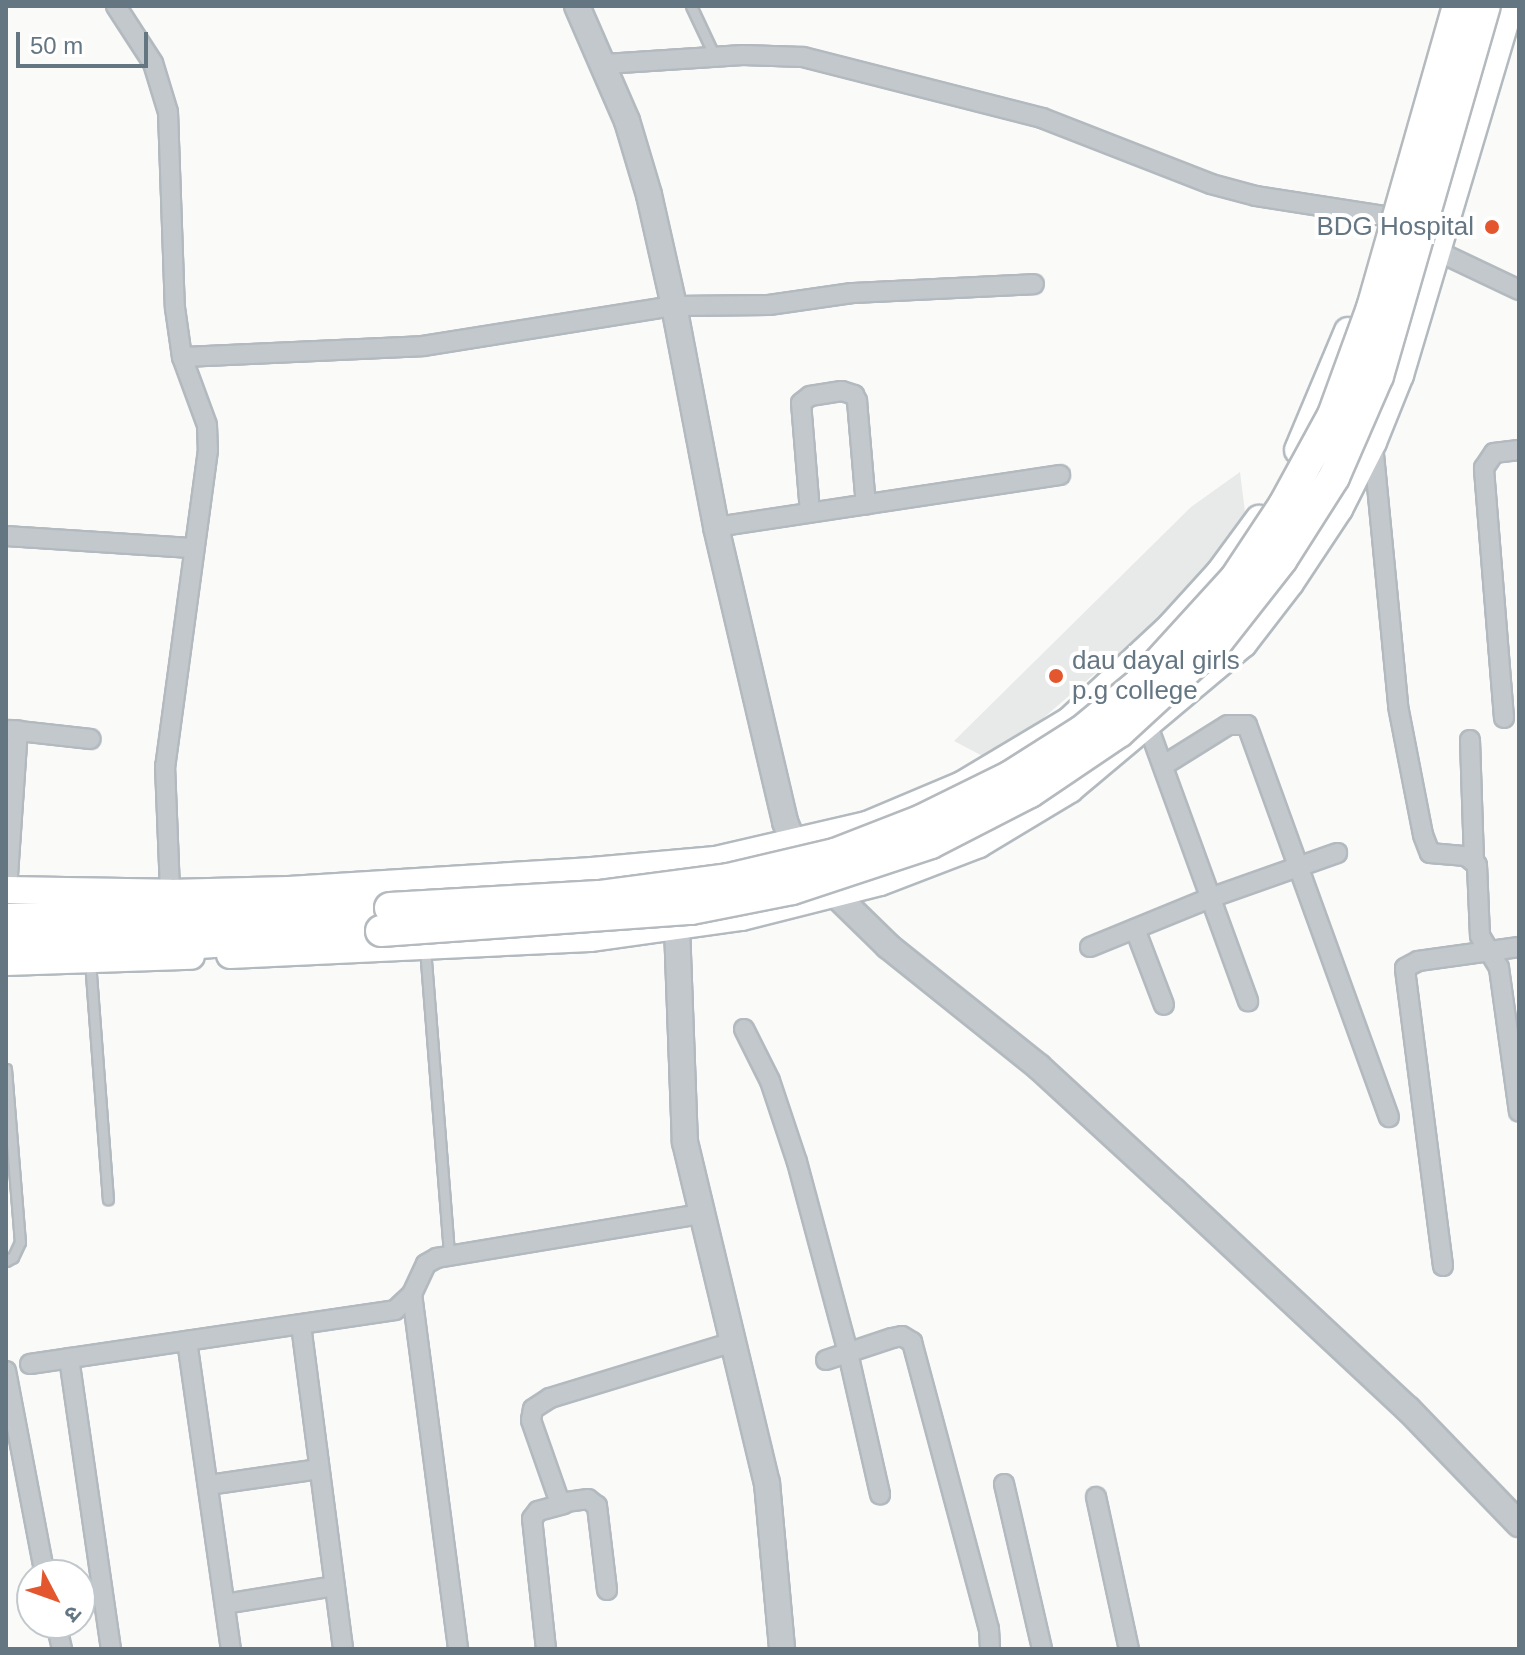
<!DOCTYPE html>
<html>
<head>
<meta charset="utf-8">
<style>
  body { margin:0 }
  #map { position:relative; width:1525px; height:1655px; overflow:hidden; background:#fafaf8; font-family:Arial,"Noto Sans Devanagari",sans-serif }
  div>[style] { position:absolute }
  .built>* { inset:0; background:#e8e9e9 }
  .roads { filter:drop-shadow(2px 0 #b3babf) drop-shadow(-2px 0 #b3babf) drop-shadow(0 2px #b3babf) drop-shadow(0 -2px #b3babf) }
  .service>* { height:9px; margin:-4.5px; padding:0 4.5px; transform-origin:4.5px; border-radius:4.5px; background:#c3c8cc }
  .minor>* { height:18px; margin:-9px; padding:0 9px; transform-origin:9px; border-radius:9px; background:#c3c8cc }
  .tertiary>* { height:24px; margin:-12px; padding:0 12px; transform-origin:12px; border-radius:12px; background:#c3c8cc }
  .secondary>* { height:26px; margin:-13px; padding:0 13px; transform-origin:13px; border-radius:13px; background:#fff }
  .primary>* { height:30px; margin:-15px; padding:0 15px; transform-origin:15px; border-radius:15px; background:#fff }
  .bridges { filter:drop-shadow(2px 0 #b5babe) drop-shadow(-2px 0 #b5babe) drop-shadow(0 2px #b5babe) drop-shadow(0 -2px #b5babe) }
  .primary-bridge>* { height:30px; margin:-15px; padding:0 15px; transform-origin:15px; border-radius:15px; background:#fff }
  .dots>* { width:22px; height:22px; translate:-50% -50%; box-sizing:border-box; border:4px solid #fff; border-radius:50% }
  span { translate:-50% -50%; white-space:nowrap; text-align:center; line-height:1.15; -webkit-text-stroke:8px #fff; paint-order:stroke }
  .poi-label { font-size:26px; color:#657683 }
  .right { translate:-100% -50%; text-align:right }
  .left { translate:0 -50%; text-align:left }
  .frame { position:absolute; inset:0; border:8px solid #657683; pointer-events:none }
  .north { position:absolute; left:16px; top:1559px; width:80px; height:80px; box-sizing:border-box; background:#fff; border:2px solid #c1c8cd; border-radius:50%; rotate:131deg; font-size:22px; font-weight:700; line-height:32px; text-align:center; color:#657683 }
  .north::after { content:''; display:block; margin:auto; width:28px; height:36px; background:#e4572e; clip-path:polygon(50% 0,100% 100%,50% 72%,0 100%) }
  .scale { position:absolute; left:16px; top:32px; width:132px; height:36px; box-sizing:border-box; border:4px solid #657683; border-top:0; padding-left:10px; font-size:24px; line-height:28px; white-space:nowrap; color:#657683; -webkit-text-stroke:6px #fff; paint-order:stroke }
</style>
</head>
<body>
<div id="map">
  <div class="built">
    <i style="clip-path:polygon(1240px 472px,1247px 528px,1158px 619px,1026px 733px,996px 763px,954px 741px,1191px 507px)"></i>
  </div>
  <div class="roads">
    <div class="service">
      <i style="left:691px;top:6px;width:56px;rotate:64.8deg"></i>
      <i style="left:425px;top:948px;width:309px;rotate:85.5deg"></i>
      <i style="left:90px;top:961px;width:239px;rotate:85.7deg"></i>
      <i style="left:6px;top:1069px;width:174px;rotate:85.4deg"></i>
      <i style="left:20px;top:1242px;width:17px;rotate:115deg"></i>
      <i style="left:13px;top:1257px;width:8px;rotate:150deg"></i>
    </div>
    <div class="minor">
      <i style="left:116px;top:6px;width:68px;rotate:57deg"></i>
      <i style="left:153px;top:63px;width:51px;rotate:73deg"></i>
      <i style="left:168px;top:112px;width:196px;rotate:88deg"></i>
      <i style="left:175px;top:308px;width:49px;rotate:81.9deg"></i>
      <i style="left:182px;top:357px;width:72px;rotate:69.8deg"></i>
      <i style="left:207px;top:425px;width:25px;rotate:88deg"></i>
      <i style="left:208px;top:450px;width:319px;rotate:97.7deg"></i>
      <i style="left:165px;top:766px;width:127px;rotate:87.7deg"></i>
      <i style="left:605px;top:64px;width:138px;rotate:-3.7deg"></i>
      <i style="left:743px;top:55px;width:60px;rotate:1.9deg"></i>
      <i style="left:803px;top:57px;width:247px;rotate:14.3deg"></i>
      <i style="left:1042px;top:118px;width:181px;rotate:21.3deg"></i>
      <i style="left:1211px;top:184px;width:47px;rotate:14.9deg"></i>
      <i style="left:1256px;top:196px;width:130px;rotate:8.9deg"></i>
      <i style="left:1437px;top:251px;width:91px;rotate:25.4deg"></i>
      <i style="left:182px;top:357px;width:241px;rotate:-2.6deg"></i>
      <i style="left:423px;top:346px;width:254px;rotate:-9.1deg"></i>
      <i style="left:674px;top:306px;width:95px;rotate:-0.6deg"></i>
      <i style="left:769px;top:305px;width:84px;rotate:-8.2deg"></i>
      <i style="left:852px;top:293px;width:182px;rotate:-2.8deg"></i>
      <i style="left:1373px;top:444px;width:263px;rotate:84.5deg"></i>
      <i style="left:1398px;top:706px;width:131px;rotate:79deg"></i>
      <i style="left:1423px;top:835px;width:19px;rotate:69deg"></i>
      <i style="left:1430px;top:853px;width:36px;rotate:5deg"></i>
      <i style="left:1466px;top:856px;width:14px;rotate:39deg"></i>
      <i style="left:1477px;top:865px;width:71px;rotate:87.6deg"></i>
      <i style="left:1480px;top:936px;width:37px;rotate:59deg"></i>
      <i style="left:1499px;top:968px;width:145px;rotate:82.1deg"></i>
      <i style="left:810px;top:512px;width:109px;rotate:-94.7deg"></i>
      <i style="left:801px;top:403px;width:11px;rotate:-38deg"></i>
      <i style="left:810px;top:396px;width:32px;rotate:-9deg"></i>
      <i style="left:842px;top:391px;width:13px;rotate:18deg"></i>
      <i style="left:854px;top:395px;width:7px;rotate:63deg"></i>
      <i style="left:857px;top:401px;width:104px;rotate:85.1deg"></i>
      <i style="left:716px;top:527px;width:348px;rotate:-8.6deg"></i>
      <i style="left:6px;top:536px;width:188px;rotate:3.7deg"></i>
      <i style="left:1504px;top:718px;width:251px;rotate:-94.6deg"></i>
      <i style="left:1484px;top:468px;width:18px;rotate:-56deg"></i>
      <i style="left:1494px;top:453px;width:25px;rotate:-7deg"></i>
      <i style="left:1148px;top:726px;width:293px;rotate:70deg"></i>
      <i style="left:10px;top:730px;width:81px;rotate:6.4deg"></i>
      <i style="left:1470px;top:740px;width:119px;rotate:88.1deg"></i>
      <i style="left:1164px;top:765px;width:75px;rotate:-32deg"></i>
      <i style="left:1228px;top:725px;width:19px"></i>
      <i style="left:1247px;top:725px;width:417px;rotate:70.1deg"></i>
      <i style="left:7px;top:890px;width:160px;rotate:-86.1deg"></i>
      <i style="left:1135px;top:929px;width:81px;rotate:69.1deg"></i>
      <i style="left:1090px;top:947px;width:130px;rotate:-22.2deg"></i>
      <i style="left:1210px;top:898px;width:135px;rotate:-19.5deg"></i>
      <i style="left:744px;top:1029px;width:58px;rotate:63.4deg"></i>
      <i style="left:770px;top:1081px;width:85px;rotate:71.6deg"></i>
      <i style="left:797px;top:1162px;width:198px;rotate:75deg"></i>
      <i style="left:848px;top:1353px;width:145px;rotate:77.2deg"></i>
      <i style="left:1443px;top:1266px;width:300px;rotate:-97.3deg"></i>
      <i style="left:1405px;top:968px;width:15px;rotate:-28deg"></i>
      <i style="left:1418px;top:961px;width:102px;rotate:-7.9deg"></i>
      <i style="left:412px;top:1294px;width:358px;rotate:82.6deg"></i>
      <i style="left:301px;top:1325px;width:327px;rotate:82.6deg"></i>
      <i style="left:187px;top:1341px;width:311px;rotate:81.9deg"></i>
      <i style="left:69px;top:1358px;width:294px;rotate:81.8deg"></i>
      <i style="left:826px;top:1360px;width:70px;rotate:-18.4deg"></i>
      <i style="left:892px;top:1338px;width:10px;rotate:-11deg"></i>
      <i style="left:902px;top:1336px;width:12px;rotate:31deg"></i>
      <i style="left:912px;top:1342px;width:297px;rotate:75deg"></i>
      <i style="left:989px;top:1629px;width:20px;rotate:87deg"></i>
      <i style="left:30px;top:1364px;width:369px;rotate:-8.4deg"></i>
      <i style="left:395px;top:1310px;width:23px;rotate:-43deg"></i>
      <i style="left:412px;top:1294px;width:33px;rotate:-65deg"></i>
      <i style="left:426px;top:1264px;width:13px;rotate:-29deg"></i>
      <i style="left:437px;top:1258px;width:268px;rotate:-9.5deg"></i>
      <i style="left:6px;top:1371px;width:208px;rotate:79.2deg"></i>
      <i style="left:1004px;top:1484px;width:169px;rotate:77deg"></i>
      <i style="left:208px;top:1485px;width:112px;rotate:-8.2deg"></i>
      <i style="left:1096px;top:1497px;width:156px;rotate:77.8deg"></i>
      <i style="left:607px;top:1590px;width:85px;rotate:-96.8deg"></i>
      <i style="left:597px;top:1506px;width:11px;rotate:-142deg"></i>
      <i style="left:588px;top:1499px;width:28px;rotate:172deg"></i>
      <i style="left:560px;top:1503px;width:88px;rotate:-109.3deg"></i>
      <i style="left:531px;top:1420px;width:11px;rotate:-80deg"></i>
      <i style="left:533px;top:1409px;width:20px;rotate:-33deg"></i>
      <i style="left:550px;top:1398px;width:191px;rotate:-17deg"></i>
      <i style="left:225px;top:1604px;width:111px;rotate:-9.3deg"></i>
      <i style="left:56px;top:1623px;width:27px;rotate:77deg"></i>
      <i style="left:546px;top:1649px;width:131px;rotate:-96.1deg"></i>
      <i style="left:532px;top:1519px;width:10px;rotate:-53deg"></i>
      <i style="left:538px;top:1511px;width:27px;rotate:-15deg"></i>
    </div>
    <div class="tertiary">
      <i style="left:577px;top:6px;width:125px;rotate:66.5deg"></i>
      <i style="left:627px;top:121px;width:77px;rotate:73.4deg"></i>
      <i style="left:649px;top:195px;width:114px;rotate:77.3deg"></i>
      <i style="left:674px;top:306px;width:225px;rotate:79.2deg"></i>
      <i style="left:716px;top:527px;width:303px;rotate:76.8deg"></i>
      <i style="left:785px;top:822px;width:43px;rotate:67deg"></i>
      <i style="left:802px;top:862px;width:120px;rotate:44.3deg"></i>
      <i style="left:888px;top:946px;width:193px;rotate:38.7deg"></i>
      <i style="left:1039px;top:1067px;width:183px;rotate:42.6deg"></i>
      <i style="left:1174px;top:1191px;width:320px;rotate:43deg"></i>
      <i style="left:1408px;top:1409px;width:160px;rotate:46deg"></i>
      <i style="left:677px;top:927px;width:215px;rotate:87.9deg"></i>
      <i style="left:685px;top:1142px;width:351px;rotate:76.5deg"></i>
      <i style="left:767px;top:1483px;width:167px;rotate:84.8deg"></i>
    </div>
    <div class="secondary">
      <i style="left:1298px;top:450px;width:129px;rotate:-67.2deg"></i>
      <i style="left:6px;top:890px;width:164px;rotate:1deg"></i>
      <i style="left:170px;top:893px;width:119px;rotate:-1.4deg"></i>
      <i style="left:289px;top:890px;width:304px;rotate:-3.6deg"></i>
      <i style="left:592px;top:871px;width:124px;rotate:-5.1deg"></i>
      <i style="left:716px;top:860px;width:155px;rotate:-13.1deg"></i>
      <i style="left:867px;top:825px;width:103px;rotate:-22.8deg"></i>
      <i style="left:962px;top:785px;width:125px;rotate:-30.9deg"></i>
      <i style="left:1069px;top:721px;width:138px;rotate:-42.9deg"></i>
      <i style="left:1170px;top:627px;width:74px;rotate:-47.7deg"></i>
      <i style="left:1220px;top:572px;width:66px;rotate:-53.7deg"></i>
      <i style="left:230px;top:955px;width:360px;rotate:-2.7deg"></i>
      <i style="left:590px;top:938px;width:153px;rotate:-7.9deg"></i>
      <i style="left:742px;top:917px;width:142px;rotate:-14.2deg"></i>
      <i style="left:880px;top:882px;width:106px;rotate:-21deg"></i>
      <i style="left:979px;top:844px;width:106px;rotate:-31.1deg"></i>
      <i style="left:1070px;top:789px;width:226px;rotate:-40deg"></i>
      <i style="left:1243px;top:644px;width:77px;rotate:-52.4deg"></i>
      <i style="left:1290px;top:583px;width:89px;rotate:-56.5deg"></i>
      <i style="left:1339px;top:509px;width:75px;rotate:-63.1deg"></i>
      <i style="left:1373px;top:442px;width:72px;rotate:-68.1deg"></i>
      <i style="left:1400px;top:375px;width:385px;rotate:-73.4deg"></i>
      <i style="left:6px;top:962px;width:185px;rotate:-1.9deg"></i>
    </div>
    <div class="primary">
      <i style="left:6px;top:919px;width:384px;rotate:-1.6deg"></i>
      <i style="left:6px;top:940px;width:193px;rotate:0.9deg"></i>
      <i style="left:199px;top:943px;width:182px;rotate:-3.8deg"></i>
    </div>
  </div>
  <div class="bridges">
    <div class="primary-bridge">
      <i style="left:390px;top:908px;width:209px;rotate:-3.3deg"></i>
      <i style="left:599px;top:896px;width:130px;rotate:-7.5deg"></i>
      <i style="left:728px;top:879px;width:110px;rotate:-13.2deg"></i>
      <i style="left:835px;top:854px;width:93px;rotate:-21.3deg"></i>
      <i style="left:922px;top:820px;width:99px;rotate:-26.3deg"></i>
      <i style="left:1011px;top:776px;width:84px;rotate:-32.4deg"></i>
      <i style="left:1082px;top:731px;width:74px;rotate:-39.5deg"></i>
      <i style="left:1139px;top:684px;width:142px;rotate:-47.6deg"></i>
      <i style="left:1235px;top:579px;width:89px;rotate:-56.5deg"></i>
      <i style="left:1284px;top:505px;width:102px;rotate:-61.4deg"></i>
      <i style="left:1333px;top:415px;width:114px;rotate:-70deg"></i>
      <i style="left:1372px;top:308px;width:314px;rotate:-74.1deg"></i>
      <i style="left:381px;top:931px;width:311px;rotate:-4.1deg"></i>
      <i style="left:691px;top:909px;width:103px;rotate:-11.2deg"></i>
      <i style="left:792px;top:889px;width:146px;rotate:-18.3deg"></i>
      <i style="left:931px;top:843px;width:111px;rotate:-27.3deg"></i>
      <i style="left:1030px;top:792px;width:107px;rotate:-34deg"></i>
      <i style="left:1119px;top:732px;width:133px;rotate:-42.6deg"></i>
      <i style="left:1217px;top:642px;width:105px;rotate:-51.9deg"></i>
      <i style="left:1282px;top:559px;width:97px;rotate:-57.6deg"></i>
      <i style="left:1334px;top:477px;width:110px;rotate:-66.5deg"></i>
      <i style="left:1378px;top:376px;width:385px;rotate:-73.9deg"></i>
    </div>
  </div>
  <div class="dots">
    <i style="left:1492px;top:227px;background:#e4572e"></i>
    <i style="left:1056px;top:676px;background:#e4572e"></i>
  </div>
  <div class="poi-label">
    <span class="right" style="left:1474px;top:227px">BDG Hospital</span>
    <span class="left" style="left:1072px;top:676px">dau dayal girls<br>p.g college</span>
  </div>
  <div class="frame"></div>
  <div class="north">उ</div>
  <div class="scale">50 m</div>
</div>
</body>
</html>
